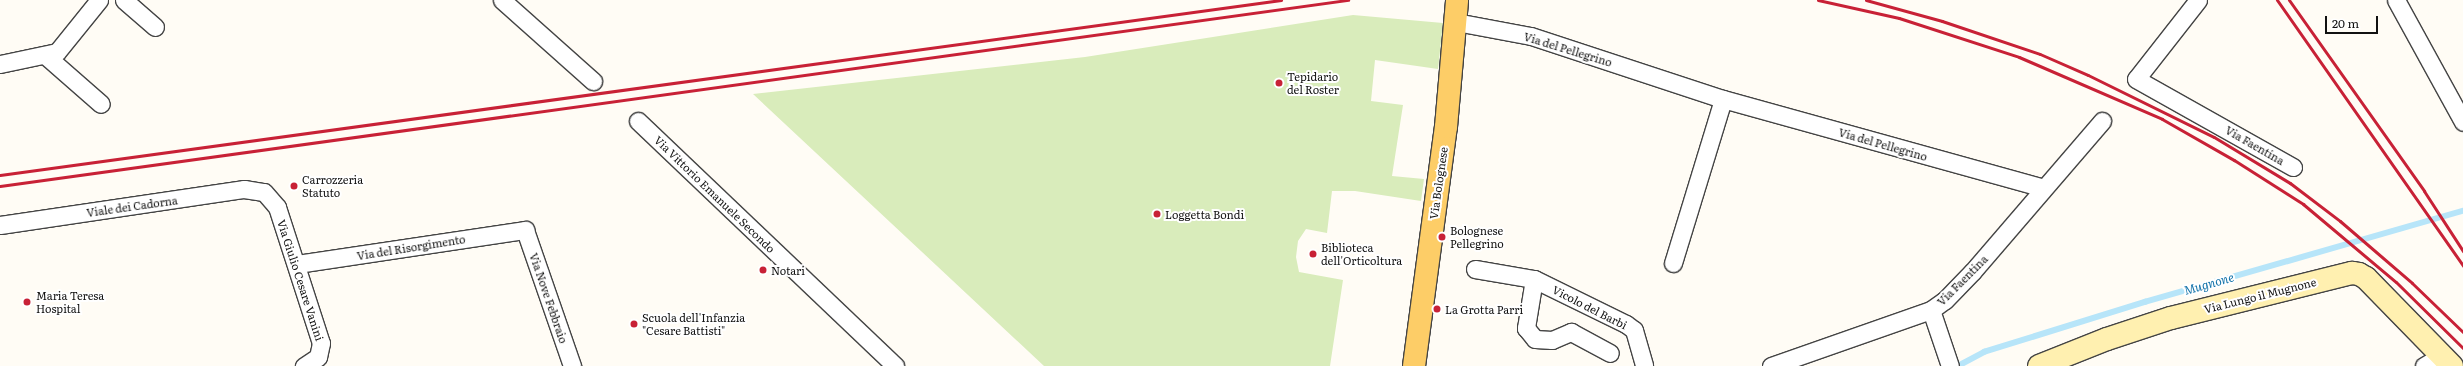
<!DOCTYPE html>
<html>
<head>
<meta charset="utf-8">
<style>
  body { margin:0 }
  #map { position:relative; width:2463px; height:366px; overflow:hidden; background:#fffcf5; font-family:Literata,serif }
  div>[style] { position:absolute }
  .green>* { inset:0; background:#d9ecbb }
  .stream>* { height:5.5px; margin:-2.75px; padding:0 2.75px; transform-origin:2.75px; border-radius:2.75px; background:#b7e5f9 }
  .roads { filter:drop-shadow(1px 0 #444) drop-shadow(-1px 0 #444) drop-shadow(0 1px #444) drop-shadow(0 -1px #444) }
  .street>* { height:17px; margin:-8.5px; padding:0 8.5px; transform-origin:8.5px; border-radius:8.5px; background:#fff }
  .secondary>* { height:22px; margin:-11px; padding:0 11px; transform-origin:11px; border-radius:11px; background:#fff0b0 }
  .primary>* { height:22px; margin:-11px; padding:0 11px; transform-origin:11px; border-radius:11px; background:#fdcd67 }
  .rail>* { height:3px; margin:-1.5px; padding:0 1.5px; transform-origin:1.5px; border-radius:1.5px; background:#c82136 }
  .dots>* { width:11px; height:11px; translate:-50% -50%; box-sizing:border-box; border:2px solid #fff; border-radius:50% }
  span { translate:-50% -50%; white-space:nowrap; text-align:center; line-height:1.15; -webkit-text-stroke:4px #fff; paint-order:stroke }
  .street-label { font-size:11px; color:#111 }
  .poi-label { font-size:11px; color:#111 }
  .left { translate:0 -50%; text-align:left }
  .water-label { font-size:12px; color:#1373aa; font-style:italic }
  .scale { position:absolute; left:2325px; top:16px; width:53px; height:18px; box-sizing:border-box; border:2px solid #111; border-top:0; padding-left:5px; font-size:12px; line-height:14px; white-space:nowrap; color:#111; -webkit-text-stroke:3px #fff; paint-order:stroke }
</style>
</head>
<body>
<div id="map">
  <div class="green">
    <i style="clip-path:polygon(1353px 15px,1443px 23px,1438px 69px,1375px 60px,1371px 101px,1403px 105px,1392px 176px,1424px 179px,1421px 201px,1355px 191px,1332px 191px,1327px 233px,1306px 229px,1298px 241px,1296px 257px,1299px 272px,1343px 280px,1330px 366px,1044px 366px,753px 94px,1085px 57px)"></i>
  </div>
  <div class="stream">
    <i style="left:1958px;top:366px;width:30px;rotate:-28deg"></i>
    <i style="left:1984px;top:352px;width:169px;rotate:-17.3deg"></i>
    <i style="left:2145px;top:302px;width:331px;rotate:-16deg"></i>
  </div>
  <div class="roads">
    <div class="street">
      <i style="left:124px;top:0;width:41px;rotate:41.1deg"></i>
      <i style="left:502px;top:0;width:122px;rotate:41.7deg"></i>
      <i style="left:2198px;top:0;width:100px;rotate:128.1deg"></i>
      <i style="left:2136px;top:79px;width:180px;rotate:29.3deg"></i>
      <i style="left:2396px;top:0;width:139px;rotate:61.2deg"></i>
      <i style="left:1456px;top:22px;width:76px;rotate:10.6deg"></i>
      <i style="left:1531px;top:36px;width:202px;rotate:18.2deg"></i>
      <i style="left:1723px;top:99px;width:332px;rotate:15.5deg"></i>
      <i style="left:45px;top:55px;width:74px;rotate:41.2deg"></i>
      <i style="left:0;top:64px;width:58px;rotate:-11.9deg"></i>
      <i style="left:57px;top:52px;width:67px;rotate:-51.1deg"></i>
      <i style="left:638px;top:121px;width:355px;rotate:43.6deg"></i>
      <i style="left:0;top:225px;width:247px;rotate:-8.4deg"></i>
      <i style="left:244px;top:189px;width:20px;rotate:9deg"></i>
      <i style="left:264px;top:192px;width:20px;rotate:49deg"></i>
      <i style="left:277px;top:207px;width:143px;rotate:72.1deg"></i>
      <i style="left:321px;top:343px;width:14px;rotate:102deg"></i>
      <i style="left:318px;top:357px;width:17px;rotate:147deg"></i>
      <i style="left:1673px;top:263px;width:171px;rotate:-73deg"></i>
      <i style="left:297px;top:264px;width:231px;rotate:-8.5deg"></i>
      <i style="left:525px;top:230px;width:144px;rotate:70.9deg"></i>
      <i style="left:1475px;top:269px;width:60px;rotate:9.6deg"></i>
      <i style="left:1534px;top:279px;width:102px;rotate:26.1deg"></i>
      <i style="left:1626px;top:324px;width:10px;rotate:37deg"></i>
      <i style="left:1634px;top:330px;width:37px;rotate:74deg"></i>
      <i style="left:1534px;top:279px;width:50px;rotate:99.3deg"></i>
      <i style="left:1526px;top:328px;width:14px;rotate:51deg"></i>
      <i style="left:1535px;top:339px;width:17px;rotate:3deg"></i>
      <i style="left:1552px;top:340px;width:21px;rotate:-23deg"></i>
      <i style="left:1571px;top:332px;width:44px;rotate:28.3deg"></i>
      <i style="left:1931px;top:310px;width:59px;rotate:71.3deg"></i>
      <i style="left:1771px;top:366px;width:170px;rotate:-19.3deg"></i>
      <i style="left:1931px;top:310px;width:17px;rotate:-36deg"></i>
      <i style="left:1945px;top:300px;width:40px;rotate:-46deg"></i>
      <i style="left:1973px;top:271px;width:198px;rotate:-49.3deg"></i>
      <i style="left:2424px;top:366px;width:21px;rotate:-31deg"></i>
    </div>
    <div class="secondary">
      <i style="left:2039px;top:366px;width:73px;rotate:-21.7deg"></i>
      <i style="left:2107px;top:339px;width:67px;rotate:-18.2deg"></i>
      <i style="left:2171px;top:318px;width:187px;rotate:-14deg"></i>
      <i style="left:2352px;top:273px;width:7px;rotate:8deg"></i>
      <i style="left:2359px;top:274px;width:8px;rotate:30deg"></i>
      <i style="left:2366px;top:278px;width:123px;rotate:45.7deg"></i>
    </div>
    <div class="primary">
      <i style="left:1414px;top:366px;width:241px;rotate:-82.4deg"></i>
      <i style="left:1446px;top:127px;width:127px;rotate:-85deg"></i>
    </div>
  </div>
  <div class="rail">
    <i style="left:1818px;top:0;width:83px;rotate:12.5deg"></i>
    <i style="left:1899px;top:18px;width:126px;rotate:18deg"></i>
    <i style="left:2019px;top:57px;width:156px;rotate:23.4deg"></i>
    <i style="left:2162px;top:119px;width:83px;rotate:29.7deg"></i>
    <i style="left:2234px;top:160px;width:82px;rotate:32.5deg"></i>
    <i style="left:2303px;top:204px;width:121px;rotate:40deg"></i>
    <i style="left:2396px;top:282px;width:94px;rotate:44.6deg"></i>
    <i style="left:1866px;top:0;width:79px;rotate:15.4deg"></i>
    <i style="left:1942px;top:21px;width:103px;rotate:18.6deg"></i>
    <i style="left:2040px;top:54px;width:52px;rotate:23.6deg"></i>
    <i style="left:2088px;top:75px;width:140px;rotate:26.2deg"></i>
    <i style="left:2214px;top:137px;width:89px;rotate:31.2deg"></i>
    <i style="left:2290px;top:183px;width:63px;rotate:37.2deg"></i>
    <i style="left:2340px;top:221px;width:95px;rotate:40.7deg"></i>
    <i style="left:2412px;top:283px;width:71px;rotate:43.9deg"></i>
    <i style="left:2277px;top:0;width:325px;rotate:55deg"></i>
    <i style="left:2289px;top:0;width:234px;rotate:54.7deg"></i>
    <i style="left:2424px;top:191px;width:72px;rotate:57deg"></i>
    <i style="left:0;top:175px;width:1293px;rotate:-7.78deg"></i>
    <i style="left:0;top:186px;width:1361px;rotate:-7.86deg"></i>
  </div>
  <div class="dots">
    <i style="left:1279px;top:83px;background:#c82136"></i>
    <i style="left:294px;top:186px;background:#c82136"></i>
    <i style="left:1157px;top:214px;background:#c82136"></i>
    <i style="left:1442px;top:237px;background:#c82136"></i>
    <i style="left:1313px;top:254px;background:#c82136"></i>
    <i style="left:763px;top:270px;background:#c82136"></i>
    <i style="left:27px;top:302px;background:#c82136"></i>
    <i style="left:1437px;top:309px;background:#c82136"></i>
    <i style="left:634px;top:324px;background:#c82136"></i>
  </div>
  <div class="street-label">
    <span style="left:1568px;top:49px;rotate:17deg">Via del Pellegrino</span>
    <span style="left:1883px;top:144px;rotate:16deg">Via del Pellegrino</span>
    <span style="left:2255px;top:145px;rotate:30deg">Via Faentina</span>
    <span style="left:1438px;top:183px;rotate:-82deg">Via Bolognese</span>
    <span style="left:715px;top:194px;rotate:44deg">Via Vittorio Emanuele Secondo</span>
    <span style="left:132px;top:206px;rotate:-8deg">Viale dei Cadorna</span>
    <span style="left:411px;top:247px;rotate:-9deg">Via del Risorgimento</span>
    <span style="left:301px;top:280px;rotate:72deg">Via Giulio Cesare Vanini</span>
    <span style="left:1962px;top:280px;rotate:-45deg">Via Faentina</span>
    <span style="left:2260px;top:295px;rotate:-14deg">Via Lungo il Mugnone</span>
    <span style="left:549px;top:298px;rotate:71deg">Via Nove Febbraio</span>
    <span style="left:1590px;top:307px;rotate:27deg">Vicolo del Barbi</span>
  </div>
  <div class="poi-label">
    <span class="left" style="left:1287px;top:83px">Tepidario<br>del Roster</span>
    <span class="left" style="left:302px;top:186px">Carrozzeria<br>Statuto</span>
    <span class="left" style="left:1165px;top:214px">Loggetta Bondi</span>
    <span class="left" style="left:1450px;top:237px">Bolognese<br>Pellegrino</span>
    <span class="left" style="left:1321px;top:254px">Biblioteca<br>dell'Orticoltura</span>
    <span class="left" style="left:771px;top:270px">Notari</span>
    <span class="left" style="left:36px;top:302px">Maria Teresa<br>Hospital</span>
    <span class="left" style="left:1445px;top:309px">La Grotta Parri</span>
    <span class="left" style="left:642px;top:324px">Scuola dell'Infanzia<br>"Cesare Battisti"</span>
  </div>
  <div class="water-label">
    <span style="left:2209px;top:284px;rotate:-16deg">Mugnone</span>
  </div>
  <div class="scale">20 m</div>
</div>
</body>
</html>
